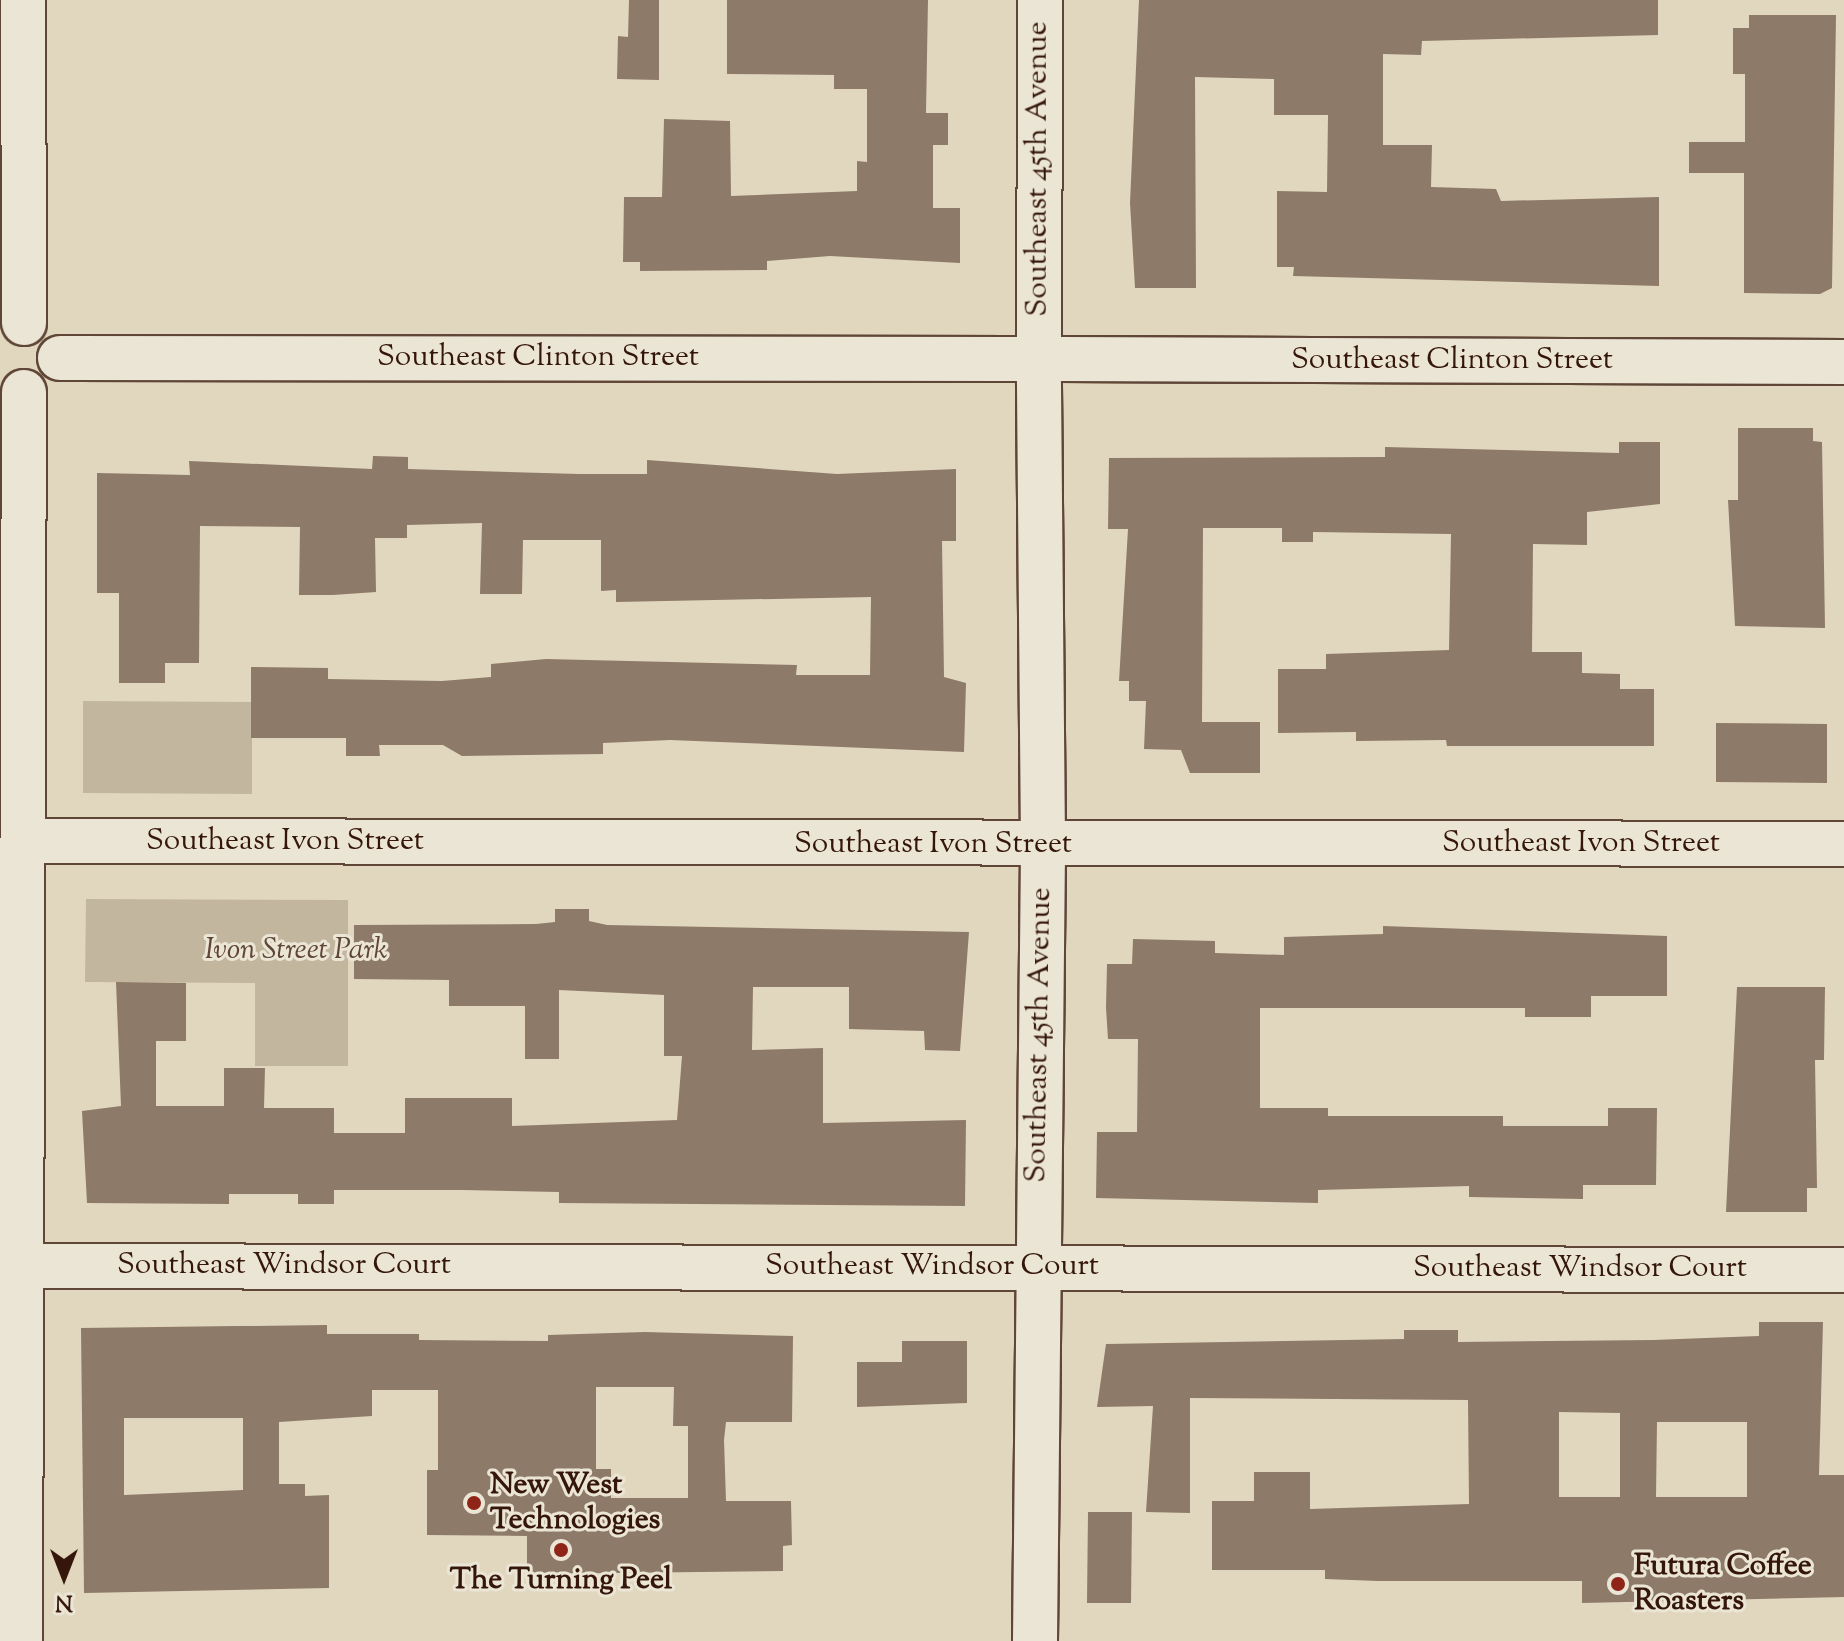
<!DOCTYPE html>
<html>
<head>
<meta charset="utf-8">
<style>
  body { margin:0 }
  #map { position:relative; width:1844px; height:1641px; overflow:hidden; background:#e0d7be; font-family:"Sorts Mill Goudy",serif }
  div>[style] { position:absolute }
  .green>* { inset:0; background:#c3b69f }
  .building>* { inset:0; background:#8e7a68 }
  .roads { filter:drop-shadow(2px 0 #604637) drop-shadow(-2px 0 #604637) drop-shadow(0 2px #604637) drop-shadow(0 -2px #604637) }
  .street>* { height:44px; margin:-22px; padding:0 22px; transform-origin:22px; border-radius:22px; background:#ebe5d5 }
  .dots>* { width:22px; height:22px; translate:-50% -50%; box-sizing:border-box; border:4px solid #ebe5d5; border-radius:50% }
  span { translate:-50% -50%; white-space:nowrap; text-align:center; line-height:1.15; -webkit-text-stroke:6px #ebe5d5; paint-order:stroke }
  .street-label { font-size:30px; color:#35160a }
  .park-label { font-size:30px; color:#604637; font-style:italic }
  .poi-label { font-size:30px; color:#35160a; font-weight:700 }
  .left { translate:0 -50%; text-align:left }
  .north { position:absolute; left:24px; top:1537px; width:80px; height:80px; -webkit-text-stroke:6px #ebe5d5; paint-order:stroke; rotate:180deg; font-size:22px; font-weight:700; line-height:32px; text-align:center; color:#35160a }
  .north::after { content:''; display:block; margin:auto; width:28px; height:36px; background:#35160a; clip-path:polygon(50% 0,100% 100%,50% 72%,0 100%) }
</style>
</head>
<body>
<div id="map">
  <div class="green">
    <i style="clip-path:polygon(83px 701px,252px 702px,252px 794px,83px 793px)"></i>
    <i style="clip-path:polygon(86px 899px,348px 900px,348px 1066px,255px 1066px,255px 983px,85px 982px)"></i>
  </div>
  <div class="building">
    <i style="clip-path:polygon(629px 0,659px 0,659px 80px,617px 79px,618px 36px,628px 37px)"></i>
    <i style="clip-path:polygon(727px 0,928px 0,926px 113px,948px 113px,948px 145px,933px 145px,933px 208px,960px 208px,960px 263px,830px 256px,767px 261px,767px 270px,640px 271px,640px 262px,623px 262px,624px 197px,662px 197px,664px 119px,730px 121px,731px 196px,857px 191px,857px 161px,867px 162px,867px 89px,834px 89px,834px 75px,727px 74px)"></i>
    <i style="clip-path:polygon(1139px 0,1658px 0,1658px 35px,1422px 41px,1421px 55px,1383px 54px,1383px 145px,1432px 145px,1431px 187px,1496px 189px,1501px 201px,1659px 197px,1659px 286px,1293px 276px,1294px 267px,1277px 267px,1277px 191px,1327px 192px,1328px 115px,1274px 115px,1274px 79px,1195px 77px,1196px 288px,1135px 288px,1130px 203px)"></i>
    <i style="clip-path:polygon(1749px 15px,1836px 15px,1832px 288px,1820px 294px,1744px 293px,1744px 173px,1689px 173px,1689px 142px,1745px 142px,1745px 74px,1733px 74px,1733px 28px,1749px 28px)"></i>
    <i style="clip-path:polygon(1738px 428px,1813px 428px,1813px 441px,1822px 442px,1825px 628px,1735px 626px,1728px 500px,1738px 500px)"></i>
    <i style="clip-path:polygon(1619px 442px,1660px 442px,1660px 504px,1587px 512px,1587px 545px,1533px 544px,1532px 652px,1582px 652px,1582px 673px,1620px 674px,1620px 689px,1654px 689px,1654px 746px,1447px 746px,1446px 740px,1356px 741px,1356px 732px,1278px 733px,1278px 669px,1326px 669px,1326px 654px,1449px 650px,1451px 534px,1313px 532px,1313px 542px,1282px 542px,1282px 528px,1203px 528px,1202px 722px,1260px 722px,1260px 773px,1190px 773px,1181px 750px,1144px 749px,1146px 701px,1129px 701px,1129px 681px,1119px 681px,1128px 529px,1108px 529px,1109px 458px,1385px 457px,1385px 447px,1619px 453px)"></i>
    <i style="clip-path:polygon(373px 456px,408px 457px,408px 469px,579px 474px,647px 474px,647px 460px,837px 474px,956px 469px,956px 541px,942px 541px,944px 677px,966px 683px,964px 752px,670px 740px,603px 743px,603px 754px,462px 756px,443px 745px,379px 745px,380px 756px,346px 756px,346px 738px,251px 738px,251px 667px,328px 668px,328px 679px,442px 681px,491px 677px,491px 664px,546px 659px,797px 665px,796px 675px,870px 675px,871px 597px,616px 602px,616px 590px,601px 591px,601px 540px,523px 540px,522px 594px,480px 594px,482px 523px,407px 525px,407px 538px,375px 538px,376px 592px,333px 595px,299px 595px,300px 527px,200px 526px,199px 663px,165px 663px,165px 683px,119px 683px,119px 593px,97px 593px,97px 473px,190px 475px,189px 461px,372px 469px)"></i>
    <i style="clip-path:polygon(1716px 723px,1827px 724px,1827px 783px,1716px 782px)"></i>
    <i style="clip-path:polygon(555px 909px,589px 909px,589px 921px,607px 925px,969px 932px,960px 1051px,925px 1050px,924px 1031px,849px 1029px,849px 987px,753px 987px,752px 1050px,823px 1048px,823px 1123px,966px 1120px,965px 1206px,559px 1203px,559px 1192px,463px 1190px,334px 1190px,334px 1204px,298px 1204px,298px 1194px,229px 1194px,229px 1204px,87px 1203px,82px 1111px,121px 1106px,116px 982px,186px 983px,186px 1041px,156px 1041px,156px 1106px,224px 1106px,224px 1068px,265px 1068px,264px 1108px,334px 1108px,334px 1133px,405px 1133px,405px 1098px,512px 1098px,512px 1126px,677px 1120px,682px 1056px,664px 1056px,664px 995px,559px 990px,559px 1059px,525px 1059px,525px 1006px,449px 1006px,449px 980px,354px 979px,354px 925px,536px 924px,555px 922px)"></i>
    <i style="clip-path:polygon(1383px 926px,1667px 936px,1667px 996px,1591px 996px,1591px 1017px,1525px 1017px,1525px 1008px,1260px 1008px,1260px 1108px,1328px 1108px,1328px 1116px,1503px 1116px,1503px 1126px,1608px 1126px,1608px 1108px,1657px 1108px,1656px 1185px,1583px 1185px,1583px 1199px,1469px 1197px,1469px 1186px,1318px 1190px,1318px 1203px,1096px 1198px,1097px 1132px,1137px 1132px,1138px 1039px,1108px 1039px,1106px 1008px,1107px 964px,1132px 964px,1133px 939px,1215px 941px,1215px 953px,1284px 955px,1284px 937px,1383px 934px)"></i>
    <i style="clip-path:polygon(1737px 987px,1825px 987px,1824px 1060px,1815px 1060px,1817px 1188px,1807px 1188px,1807px 1212px,1726px 1212px)"></i>
    <i style="clip-path:polygon(evenodd,1759px 1322px,1823px 1322px,1819px 1475px,1844px 1475px,1844px 1597px,1582px 1603px,1582px 1581px,1378px 1581px,1325px 1579px,1325px 1570px,1212px 1570px,1212px 1501px,1254px 1501px,1254px 1472px,1310px 1472px,1310px 1509px,1469px 1504px,1468px 1400px,1190px 1398px,1190px 1513px,1146px 1512px,1153px 1406px,1097px 1407px,1106px 1344px,1404px 1339px,1404px 1330px,1458px 1330px,1458px 1342px,1653px 1340px,1759px 1336px,1759px 1322px,1559px 1412px,1620px 1413px,1620px 1497px,1559px 1497px,1559px 1412px,1759px 1322px,1657px 1422px,1747px 1422px,1747px 1497px,1656px 1497px,1657px 1422px)"></i>
    <i style="clip-path:polygon(evenodd,327px 1325px,327px 1334px,419px 1334px,419px 1340px,548px 1341px,548px 1335px,645px 1332px,793px 1336px,792px 1422px,726px 1422px,724px 1440px,726px 1501px,791px 1501px,792px 1545px,783px 1546px,783px 1571px,527px 1574px,527px 1536px,427px 1535px,427px 1470px,438px 1470px,438px 1390px,372px 1390px,372px 1416px,279px 1422px,279px 1484px,305px 1484px,305px 1496px,329px 1495px,329px 1588px,84px 1593px,81px 1328px,327px 1325px,596px 1387px,674px 1387px,673px 1426px,688px 1426px,688px 1498px,611px 1498px,611px 1469px,596px 1469px,596px 1387px,327px 1325px,124px 1418px,243px 1418px,243px 1490px,124px 1495px,124px 1418px)"></i>
    <i style="clip-path:polygon(902px 1341px,967px 1341px,967px 1403px,857px 1407px,857px 1362px,902px 1362px)"></i>
    <i style="clip-path:polygon(1088px 1512px,1132px 1512px,1131px 1603px,1087px 1603px)"></i>
  </div>
  <div class="roads">
    <div class="street">
      <i style="left:23px;top:0;width:323px;rotate:89.8deg"></i>
      <i style="left:1039px;top:338px;width:338px;rotate:-89.8deg"></i>
      <i style="left:60px;top:358px;width:957px;rotate:0.06deg"></i>
      <i style="left:1061px;top:359px;width:783px;rotate:0.22deg"></i>
      <i style="left:23px;top:841px;width:1821px;rotate:0.09deg"></i>
      <i style="left:21px;top:1266px;width:1823px;rotate:0.13deg"></i>
      <i style="left:20px;top:1641px;width:1249px;rotate:-89.82deg"></i>
      <i style="left:1035px;top:1641px;width:796px;rotate:-89.42deg"></i>
      <i style="left:1043px;top:845px;width:464px;rotate:-90.5deg"></i>
    </div>
  </div>
  <div class="dots">
    <i style="left:474px;top:1503px;background:#8f2418"></i>
    <i style="left:561px;top:1550px;background:#8f2418"></i>
    <i style="left:1618px;top:1584px;background:#8f2418"></i>
  </div>
  <div class="street-label">
    <span style="left:1039px;top:169px;rotate:-90deg">Southeast 45th Avenue</span>
    <span style="left:538px;top:358px">Southeast Clinton Street</span>
    <span style="left:1452px;top:361px">Southeast Clinton Street</span>
    <span style="left:285px;top:842px">Southeast Ivon Street</span>
    <span style="left:1581px;top:844px">Southeast Ivon Street</span>
    <span style="left:933px;top:845px">Southeast Ivon Street</span>
    <span style="left:1040px;top:1035px;rotate:-89deg">Southeast 45th Avenue</span>
    <span style="left:284px;top:1266px">Southeast Windsor Court</span>
    <span style="left:932px;top:1267px">Southeast Windsor Court</span>
    <span style="left:1580px;top:1269px">Southeast Windsor Court</span>
  </div>
  <div class="park-label">
    <span style="left:296px;top:951px">Ivon Street Park</span>
  </div>
  <div class="poi-label">
    <span class="left" style="left:490px;top:1503px">New West<br>Technologies</span>
    <span class="left" style="left:1634px;top:1584px">Futura Coffee<br>Roasters</span>
    <span style="left:561px;top:1581px">The Turning Peel</span>
  </div>
  <div class="north">N</div>
</div>
</body>
</html>
